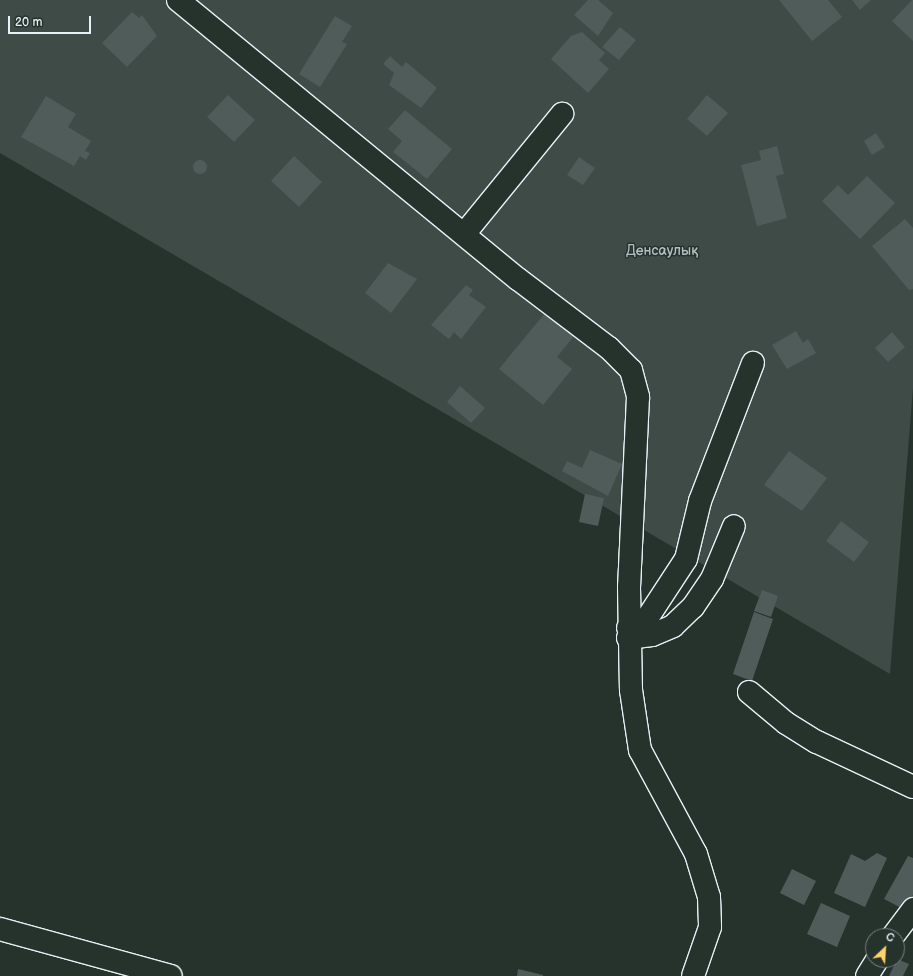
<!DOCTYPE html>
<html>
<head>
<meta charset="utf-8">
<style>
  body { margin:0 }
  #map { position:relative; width:913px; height:976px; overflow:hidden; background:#26332d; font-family:"Balsamiq Sans",sans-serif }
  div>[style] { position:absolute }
  .green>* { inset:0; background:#3e4b47 }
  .building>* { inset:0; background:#505c59 }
  .round { border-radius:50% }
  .roads { filter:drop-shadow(1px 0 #e8f1f8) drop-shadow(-1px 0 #e8f1f8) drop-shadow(0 1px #e8f1f8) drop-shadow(0 -1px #e8f1f8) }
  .street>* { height:22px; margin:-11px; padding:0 11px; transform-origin:11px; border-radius:11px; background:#26332d }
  span { translate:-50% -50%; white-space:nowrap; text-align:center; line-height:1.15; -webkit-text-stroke:3px #26332d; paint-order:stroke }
  .park-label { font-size:14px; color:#b5bfc3 }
  .north { position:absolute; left:865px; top:928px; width:40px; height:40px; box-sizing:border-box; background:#26332d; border:1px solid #747f7e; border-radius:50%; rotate:25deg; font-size:11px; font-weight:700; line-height:16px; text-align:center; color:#e8f1f8 }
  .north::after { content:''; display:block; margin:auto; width:14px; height:18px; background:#ffd166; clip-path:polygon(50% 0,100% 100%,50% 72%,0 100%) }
  .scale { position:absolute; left:8px; top:16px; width:83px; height:18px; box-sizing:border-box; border:2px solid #e8f1f8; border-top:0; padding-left:5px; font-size:12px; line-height:14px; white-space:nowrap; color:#e8f1f8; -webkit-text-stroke:3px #26332d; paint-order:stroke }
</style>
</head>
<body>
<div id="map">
  <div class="green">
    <i style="clip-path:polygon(0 0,913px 0,913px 388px,890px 674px,0 153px)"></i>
  </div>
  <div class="building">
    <i style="clip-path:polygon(588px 0,598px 0,613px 13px,598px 36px,574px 15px)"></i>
    <i style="clip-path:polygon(779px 0,828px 0,842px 17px,812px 41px)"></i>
    <i style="clip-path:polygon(852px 0,871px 0,860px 10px)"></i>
    <i style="clip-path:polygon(912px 0,913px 0,913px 41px,892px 21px)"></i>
    <i style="clip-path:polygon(132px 12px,139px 18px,142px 15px,157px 36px,127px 67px,102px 43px)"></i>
    <i style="clip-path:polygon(335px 16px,352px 26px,342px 42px,347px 44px,320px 87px,299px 74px)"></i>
    <i style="clip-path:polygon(620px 27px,636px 40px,619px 60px,602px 47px)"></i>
    <i style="clip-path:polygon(582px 32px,605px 53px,599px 60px,609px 69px,588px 93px,551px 59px,571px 36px)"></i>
    <i style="clip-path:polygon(390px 56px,402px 67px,406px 62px,437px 88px,421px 108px,389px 85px,394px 73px,383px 64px)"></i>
    <i style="clip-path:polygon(228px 95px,255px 120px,234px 142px,207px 117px)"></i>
    <i style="clip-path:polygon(707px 95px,728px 113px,707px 136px,687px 119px)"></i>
    <i style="clip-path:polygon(46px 96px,76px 114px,68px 127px,91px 141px,85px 151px,90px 153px,86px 160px,80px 156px,74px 166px,21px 137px)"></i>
    <i style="clip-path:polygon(405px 110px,452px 149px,427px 179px,393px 152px,402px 141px,388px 129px)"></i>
    <i style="clip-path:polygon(876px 133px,885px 147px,872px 155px,864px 141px)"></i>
    <i style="clip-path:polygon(777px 146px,784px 174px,776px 176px,787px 218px,757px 226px,741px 165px,761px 160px,759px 151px)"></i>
    <i style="clip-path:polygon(294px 156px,322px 182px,299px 207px,271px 181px)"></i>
    <i style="clip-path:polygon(579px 157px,595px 168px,583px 185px,567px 175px)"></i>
    <i class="round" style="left:193px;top:160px;width:14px;height:14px"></i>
    <i style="clip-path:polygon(867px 176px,895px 203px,860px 239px,822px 201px,838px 185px,848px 195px)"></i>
    <i style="clip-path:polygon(905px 219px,913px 228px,913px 289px,909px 290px,872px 246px)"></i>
    <i style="clip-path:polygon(388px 263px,417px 279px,391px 313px,365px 293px)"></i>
    <i style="clip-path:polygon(466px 285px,473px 290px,469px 295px,486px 307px,461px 339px,454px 332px,449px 339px,431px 325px)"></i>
    <i style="clip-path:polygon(545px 313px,574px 336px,557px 357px,572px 369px,543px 405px,499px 369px)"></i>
    <i style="clip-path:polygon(796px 331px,803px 343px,808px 339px,816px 353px,787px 369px,772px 345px)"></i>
    <i style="clip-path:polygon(892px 332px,905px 347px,888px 362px,875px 348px)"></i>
    <i style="clip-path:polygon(460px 386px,485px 408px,471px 423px,447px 402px)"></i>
    <i style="clip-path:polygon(590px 450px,622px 464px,608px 496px,562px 471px,567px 461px,582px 468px)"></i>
    <i style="clip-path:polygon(789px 451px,827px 478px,802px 511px,764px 485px)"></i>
    <i style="clip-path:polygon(585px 494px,604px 498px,598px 526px,579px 522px)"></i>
    <i style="clip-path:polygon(841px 521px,869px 542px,854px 562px,826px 541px)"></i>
    <i style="clip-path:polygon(762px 590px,778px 596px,771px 617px,754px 611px)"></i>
    <i style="clip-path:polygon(754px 612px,773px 619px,752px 681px,733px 674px)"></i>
    <i style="clip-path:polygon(877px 853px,887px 858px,865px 907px,834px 893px,851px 854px,865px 861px)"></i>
    <i style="clip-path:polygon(908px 856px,913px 858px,913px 895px,905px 910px,884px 899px)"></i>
    <i style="clip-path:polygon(792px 869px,816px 881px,804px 905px,780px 893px)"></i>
    <i style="clip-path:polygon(821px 903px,850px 916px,837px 947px,807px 934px)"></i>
    <i style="clip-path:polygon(897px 959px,909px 964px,903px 976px,889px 976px)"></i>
    <i style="clip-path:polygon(518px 969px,543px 975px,543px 976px,517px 976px)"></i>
  </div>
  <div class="roads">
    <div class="street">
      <i style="left:178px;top:0;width:440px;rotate:39.4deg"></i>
      <i style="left:518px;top:279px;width:114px;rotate:37.2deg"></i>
      <i style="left:609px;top:348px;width:31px;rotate:45deg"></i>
      <i style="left:631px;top:370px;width:28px;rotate:75deg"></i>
      <i style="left:638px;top:397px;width:190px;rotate:92.7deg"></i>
      <i style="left:629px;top:587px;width:103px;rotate:88.9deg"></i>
      <i style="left:631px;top:690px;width:61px;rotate:81.5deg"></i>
      <i style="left:640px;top:750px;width:118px;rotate:61.7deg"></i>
      <i style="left:696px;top:854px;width:45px;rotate:73.2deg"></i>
      <i style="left:709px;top:897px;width:30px;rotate:88deg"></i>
      <i style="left:710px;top:927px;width:52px;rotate:109.1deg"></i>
      <i style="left:465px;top:233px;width:154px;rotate:-50.8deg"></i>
      <i style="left:628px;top:628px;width:23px;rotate:-29deg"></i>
      <i style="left:648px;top:617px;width:69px;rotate:-56.8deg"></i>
      <i style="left:686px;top:559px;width:60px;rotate:-76.4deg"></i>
      <i style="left:700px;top:501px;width:148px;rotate:-69deg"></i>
      <i style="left:628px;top:638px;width:24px;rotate:-7deg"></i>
      <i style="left:652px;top:635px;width:23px;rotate:-23deg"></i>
      <i style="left:673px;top:626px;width:28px;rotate:-44deg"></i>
      <i style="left:693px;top:607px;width:34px;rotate:-56deg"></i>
      <i style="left:712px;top:579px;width:57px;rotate:-67.5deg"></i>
      <i style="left:749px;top:692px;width:48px;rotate:40deg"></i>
      <i style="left:786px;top:723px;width:36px;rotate:32deg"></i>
      <i style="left:817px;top:742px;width:106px;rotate:25.1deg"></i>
      <i style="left:0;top:929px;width:177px;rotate:15.4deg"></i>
      <i style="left:893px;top:936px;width:34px;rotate:-53deg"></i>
      <i style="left:867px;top:976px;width:19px;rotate:-58deg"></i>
    </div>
  </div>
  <div class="park-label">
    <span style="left:662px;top:251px">Денсаулық</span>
  </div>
  <div class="north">С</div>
  <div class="scale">20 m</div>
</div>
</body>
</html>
